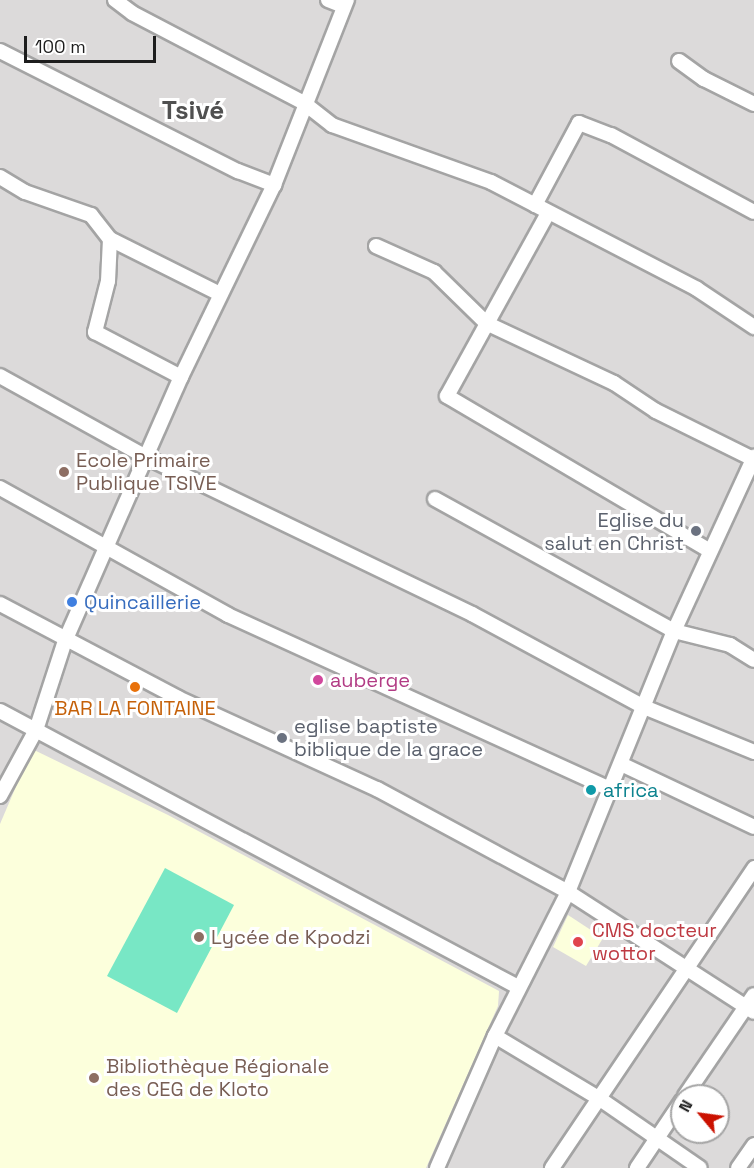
<!DOCTYPE html>
<html>
<head>
<meta charset="utf-8">
<style>
  body { margin:0 }
  #map { position:relative; width:754px; height:1168px; overflow:hidden; background:#f0ece2; font-family:"Space Grotesk",sans-serif }
  div>[style] { position:absolute }
  .residential>* { inset:0; background:#dcdada }
  .education>* { inset:0; background:#fcffdc }
  .pitch>* { inset:0; background:#78e7c5 }
  .roads { filter:drop-shadow(2px 0 #a4a4a4) drop-shadow(-2px 0 #a4a4a4) drop-shadow(0 2px #a4a4a4) drop-shadow(0 -2px #a4a4a4) }
  .minor>* { height:14px; margin:-7px; padding:0 7px; transform-origin:7px; border-radius:7px; background:#fff }
  .dots>* { width:16px; height:16px; translate:-50% -50%; box-sizing:border-box; border:3px solid #fff; border-radius:50% }
  span { translate:-50% -50%; white-space:nowrap; text-align:center; line-height:1.15; -webkit-text-stroke:6px #fff; paint-order:stroke }
  .education-label { font-size:20px; color:#785e54 }
  .left { translate:0 -50%; text-align:left }
  .worship-label { font-size:20px; color:#5b616d }
  .right { translate:-100% -50%; text-align:right }
  .shop-label { font-size:20px; color:#366cbe }
  .hotel-label { font-size:20px; color:#b23c85 }
  .food-label { font-size:20px; color:#c56008 }
  .culture-label { font-size:20px; color:#0d838f }
  .health-label { font-size:20px; color:#be3a42 }
  .district-label { font-size:26px; color:#505050; font-weight:700 }
  .north { position:absolute; left:670px; top:1084px; width:60px; height:60px; box-sizing:border-box; background:#fff; border:2px solid #a5a5a5; border-radius:50%; rotate:299deg; font-size:16px; font-weight:700; line-height:24px; text-align:center; color:#1d1d1d }
  .north::after { content:''; display:block; margin:auto; width:21px; height:27px; background:#cb1100; clip-path:polygon(50% 0,100% 100%,50% 72%,0 100%) }
  .scale { position:absolute; left:24px; top:36px; width:132px; height:27px; box-sizing:border-box; border:3px solid #1d1d1d; border-top:0; padding-left:8px; font-size:18px; line-height:21px; white-space:nowrap; color:#1d1d1d; -webkit-text-stroke:4px #fff; paint-order:stroke }
</style>
</head>
<body>
<div id="map">
  <div class="residential">
    <i style="clip-path:polygon(evenodd,0 0,754px 0,754px 1168px,0 1168px,0 0,682px 1096px,718px 1096px,718px 1132px,682px 1132px,682px 1096px)"></i>
  </div>
  <div class="education">
    <i style="clip-path:polygon(32px 749px,168px 815px,499px 991px,498px 1006px,426px 1168px,0 1168px,0 824px)"></i>
    <i style="clip-path:polygon(568px 915px,603px 938px,586px 966px,553px 947px)"></i>
  </div>
  <div class="pitch">
    <i style="clip-path:polygon(165px 868px,234px 905px,177px 1013px,107px 976px)"></i>
  </div>
  <div class="roads">
    <div class="minor">
      <i style="left:115px;top:0;width:21px;rotate:37deg"></i>
      <i style="left:132px;top:13px;width:194px;rotate:27.6deg"></i>
      <i style="left:304px;top:103px;width:36px;rotate:38deg"></i>
      <i style="left:332px;top:125px;width:169px;rotate:19.7deg"></i>
      <i style="left:491px;top:182px;width:232px;rotate:27.4deg"></i>
      <i style="left:697px;top:289px;width:69px;rotate:33.7deg"></i>
      <i style="left:328px;top:0;width:17px;rotate:21deg"></i>
      <i style="left:0;top:51px;width:267px;rotate:26.8deg"></i>
      <i style="left:238px;top:171px;width:39px;rotate:21deg"></i>
      <i style="left:679px;top:61px;width:31px;rotate:36deg"></i>
      <i style="left:704px;top:79px;width:56px;rotate:26.6deg"></i>
      <i style="left:0;top:177px;width:29px;rotate:31deg"></i>
      <i style="left:25px;top:192px;width:70px;rotate:19.2deg"></i>
      <i style="left:91px;top:215px;width:31px;rotate:52deg"></i>
      <i style="left:110px;top:239px;width:123px;rotate:26.6deg"></i>
      <i style="left:535px;top:205px;width:93px;rotate:-61.8deg"></i>
      <i style="left:579px;top:123px;width:34px;rotate:21deg"></i>
      <i style="left:611px;top:135px;width:162px;rotate:28.3deg"></i>
      <i style="left:548px;top:213px;width:209px;rotate:118.9deg"></i>
      <i style="left:447px;top:396px;width:303px;rotate:30.5deg"></i>
      <i style="left:110px;top:239px;width:42px;rotate:92.7deg"></i>
      <i style="left:108px;top:281px;width:53px;rotate:104.3deg"></i>
      <i style="left:95px;top:332px;width:97px;rotate:27.6deg"></i>
      <i style="left:376px;top:246px;width:64px;rotate:24.1deg"></i>
      <i style="left:434px;top:272px;width:73px;rotate:44.4deg"></i>
      <i style="left:486px;top:323px;width:141px;rotate:25.1deg"></i>
      <i style="left:614px;top:383px;width:50px;rotate:33.7deg"></i>
      <i style="left:656px;top:411px;width:108px;rotate:26.3deg"></i>
      <i style="left:0;top:376px;width:169px;rotate:29deg"></i>
      <i style="left:148px;top:458px;width:360px;rotate:25.7deg"></i>
      <i style="left:472px;top:614px;width:196px;rotate:28.4deg"></i>
      <i style="left:644px;top:707px;width:119px;rotate:22.2deg"></i>
      <i style="left:0;top:488px;width:261px;rotate:29.1deg"></i>
      <i style="left:228px;top:615px;width:417px;rotate:24.5deg"></i>
      <i style="left:435px;top:499px;width:273px;rotate:28.9deg"></i>
      <i style="left:674px;top:631px;width:58px;rotate:14deg"></i>
      <i style="left:730px;top:645px;width:28px;rotate:32deg"></i>
      <i style="left:0;top:604px;width:201px;rotate:27.8deg"></i>
      <i style="left:178px;top:698px;width:219px;rotate:24.6deg"></i>
      <i style="left:377px;top:789px;width:217px;rotate:28.3deg"></i>
      <i style="left:568px;top:892px;width:221px;rotate:32.8deg"></i>
      <i style="left:0;top:711px;width:587px;rotate:28.05deg"></i>
      <i style="left:621px;top:764px;width:147px;rotate:25.3deg"></i>
      <i style="left:0;top:796px;width:75px;rotate:-61.4deg"></i>
      <i style="left:36px;top:730px;width:94px;rotate:-72deg"></i>
      <i style="left:65px;top:641px;width:288px;rotate:-66.3deg"></i>
      <i style="left:181px;top:377px;width:213px;rotate:-64.2deg"></i>
      <i style="left:274px;top:185px;width:199px;rotate:-68.5deg"></i>
      <i style="left:495px;top:1036px;width:122px;rotate:31deg"></i>
      <i style="left:600px;top:1099px;width:121px;rotate:34.6deg"></i>
      <i style="left:685px;top:1096px;width:122px;rotate:-55.7deg"></i>
      <i style="left:437px;top:1168px;width:144px;rotate:-66.3deg"></i>
      <i style="left:495px;top:1036px;width:161px;rotate:-63.1deg"></i>
      <i style="left:568px;top:892px;width:282px;rotate:-67.9deg"></i>
      <i style="left:674px;top:631px;width:192px;rotate:-65.3deg"></i>
      <i style="left:552px;top:1168px;width:362px;rotate:-56deg"></i>
      <i style="left:637px;top:1168px;width:81px;rotate:-56.1deg"></i>
      <i style="left:738px;top:1168px;width:28px;rotate:-55deg"></i>
    </div>
  </div>
  <div class="dots">
    <i style="left:64px;top:472px;background:#8d6e63"></i>
    <i style="left:696px;top:531px;background:#6b7280"></i>
    <i style="left:72px;top:602px;background:#3f7fe0"></i>
    <i style="left:318px;top:680px;background:#d1479c"></i>
    <i style="left:135px;top:687px;background:#e8710a"></i>
    <i style="left:282px;top:738px;background:#6b7280"></i>
    <i style="left:591px;top:790px;background:#0f9aa8"></i>
    <i style="left:199px;top:937px;background:#8d6e63"></i>
    <i style="left:578px;top:942px;background:#e0444e"></i>
    <i style="left:94px;top:1078px;background:#8d6e63"></i>
  </div>
  <div class="education-label">
    <span class="left" style="left:76px;top:472px">Ecole Primaire<br>Publique TSIVE</span>
    <span class="left" style="left:211px;top:937px">Lycée de Kpodzi</span>
    <span class="left" style="left:106px;top:1078px">Bibliothèque Régionale<br>des CEG de Kloto</span>
  </div>
  <div class="worship-label">
    <span class="right" style="left:684px;top:532px">Eglise du<br>salut en Christ</span>
    <span class="left" style="left:294px;top:738px">eglise baptiste<br>biblique de la grace</span>
  </div>
  <div class="shop-label">
    <span class="left" style="left:84px;top:602px">Quincaillerie</span>
  </div>
  <div class="hotel-label">
    <span class="left" style="left:330px;top:680px">auberge</span>
  </div>
  <div class="food-label">
    <span style="left:135px;top:708px">BAR LA FONTAINE</span>
  </div>
  <div class="culture-label">
    <span class="left" style="left:603px;top:790px">africa</span>
  </div>
  <div class="health-label">
    <span class="left" style="left:592px;top:942px">CMS docteur<br>wottor</span>
  </div>
  <div class="district-label">
    <span style="left:193px;top:111px">Tsivé</span>
  </div>
  <div class="north">N</div>
  <div class="scale">100 m</div>
</div>
</body>
</html>
